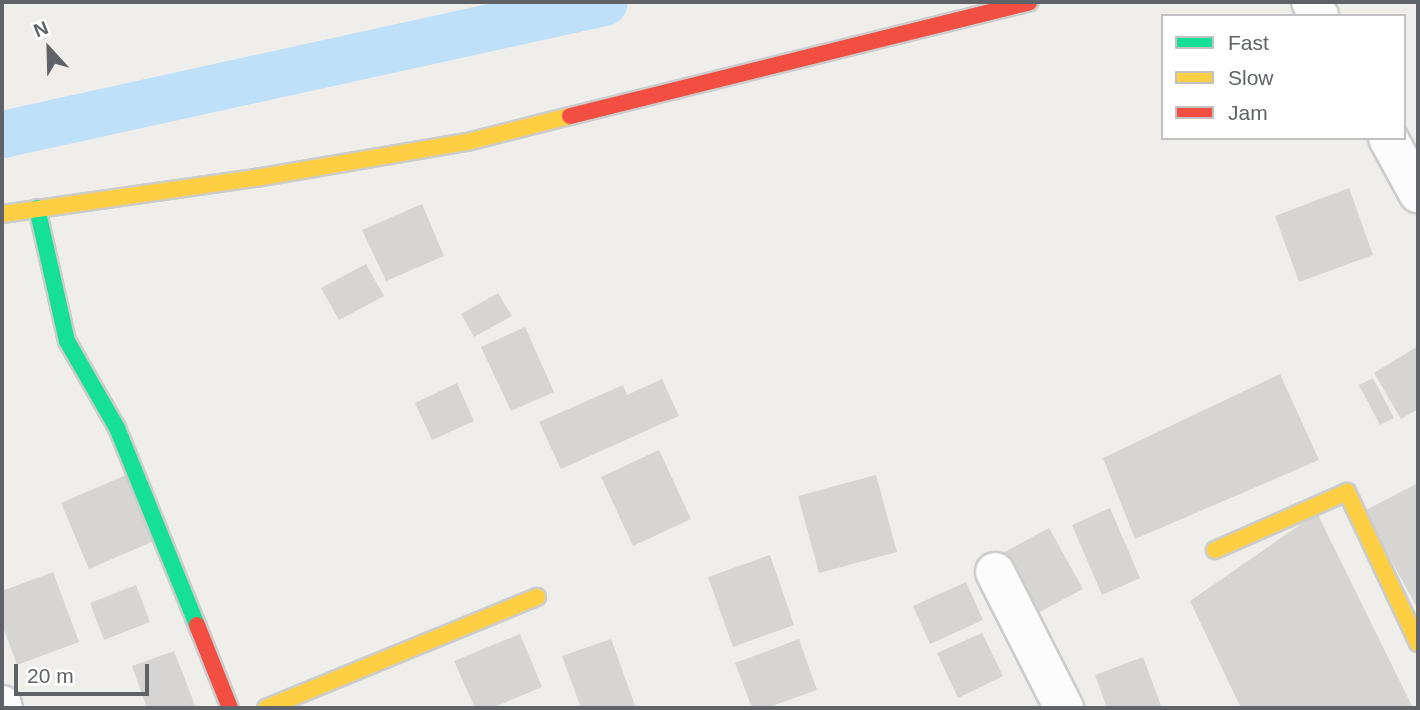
<!DOCTYPE html>
<html>
<head>
<meta charset="utf-8">
<style>
  body { margin:0 }
  #map { position:relative; width:1420px; height:710px; overflow:hidden; background:#efeeea; font-family:Helvetica,sans-serif }
  div>[style] { position:absolute }
  .canal>* { height:47px; margin:-23.5px; padding:0 23.5px; transform-origin:23.5px; border-radius:23.5px; background:#bfe0f9 }
  .building>* { inset:0; background:#d6d5d3 }
  .roads { filter:drop-shadow(2px 0 #cbcccc) drop-shadow(-2px 0 #cbcccc) drop-shadow(0 2px #cbcccc) drop-shadow(0 -2px #cbcccc) }
  .street>* { height:38px; margin:-19px; padding:0 19px; transform-origin:19px; border-radius:19px; background:#fdfcfc }
  .fast>* { height:16px; margin:-8px; padding:0 8px; transform-origin:8px; border-radius:8px; background:#16e098 }
  .slow>* { height:16px; margin:-8px; padding:0 8px; transform-origin:8px; border-radius:8px; background:#ffcf43 }
  .jam>* { height:16px; margin:-8px; padding:0 8px; transform-origin:8px; border-radius:8px; background:#f24e42 }
  span { translate:-50% -50%; white-space:nowrap; text-align:center; line-height:1.15; -webkit-text-stroke:5px #fff; paint-order:stroke }
  .frame { position:absolute; inset:0; border:4px solid #5f6368; pointer-events:none }
  .legend { position:absolute; left:1161px; top:14px; width:245px; height:126px; box-sizing:border-box; background:#fff; border:2px solid #bfc1c3; margin:0; padding:9px 12px; list-style:none; font-size:21px; color:#5f6368 }
  .legend li { display:flex; align-items:center; gap:14px; height:35px }
  .legend b { width:35px; border:2px solid #bfc1c3 }
  .north { position:absolute; left:14px; top:14px; width:70px; height:70px; -webkit-text-stroke:5px #fff; paint-order:stroke; rotate:338deg; font-size:19px; font-weight:700; line-height:28px; text-align:center; color:#5f6368 }
  .north::after { content:''; display:block; margin:auto; width:24px; height:32px; background:#5f6368; clip-path:polygon(50% 0,100% 100%,50% 72%,0 100%) }
  .scale { position:absolute; left:14px; top:664px; width:135px; height:32px; box-sizing:border-box; border:4px solid #5f6368; border-top:0; padding-left:9px; font-size:21px; line-height:24px; white-space:nowrap; color:#5f6368; -webkit-text-stroke:5px #fff; paint-order:stroke }
</style>
</head>
<body>
<div id="map">
  <div class="canal">
    <i style="left:2px;top:134px;width:616px;rotate:-12.37deg"></i>
  </div>
  <div class="building">
    <i style="clip-path:polygon(1349px 188px,1373px 255px,1299px 282px,1275px 216px)"></i>
    <i style="clip-path:polygon(422px 204px,444px 256px,386px 281px,362px 230px)"></i>
    <i style="clip-path:polygon(366px 264px,384px 296px,339px 320px,321px 288px)"></i>
    <i style="clip-path:polygon(498px 293px,512px 316px,474px 337px,461px 314px)"></i>
    <i style="clip-path:polygon(525px 327px,554px 392px,511px 411px,481px 347px)"></i>
    <i style="clip-path:polygon(1418px 346px,1418px 409px,1401px 419px,1374px 373px)"></i>
    <i style="clip-path:polygon(1280px 374px,1319px 460px,1135px 539px,1103px 458px)"></i>
    <i style="clip-path:polygon(1373px 378px,1394px 418px,1380px 425px,1359px 385px)"></i>
    <i style="clip-path:polygon(662px 379px,679px 416px,561px 469px,539px 422px,623px 385px,627px 395px)"></i>
    <i style="clip-path:polygon(457px 383px,474px 421px,432px 440px,415px 403px)"></i>
    <i style="clip-path:polygon(659px 450px,691px 519px,633px 546px,601px 477px)"></i>
    <i style="clip-path:polygon(126px 475px,154px 541px,89px 569px,61px 503px)"></i>
    <i style="clip-path:polygon(876px 475px,897px 552px,819px 573px,798px 496px)"></i>
    <i style="clip-path:polygon(1418px 483px,1418px 609px,1364px 511px)"></i>
    <i style="clip-path:polygon(1110px 508px,1140px 578px,1102px 595px,1072px 525px)"></i>
    <i style="clip-path:polygon(1317px 513px,1413px 708px,1241px 708px,1190px 601px)"></i>
    <i style="clip-path:polygon(1049px 528px,1083px 589px,1032px 616px,999px 555px)"></i>
    <i style="clip-path:polygon(770px 555px,794px 625px,733px 647px,708px 577px)"></i>
    <i style="clip-path:polygon(53px 572px,79px 642px,17px 665px,2px 624px,2px 591px)"></i>
    <i style="clip-path:polygon(966px 582px,983px 620px,930px 644px,913px 606px)"></i>
    <i style="clip-path:polygon(136px 585px,150px 622px,104px 640px,90px 603px)"></i>
    <i style="clip-path:polygon(982px 633px,1003px 676px,958px 698px,937px 653px)"></i>
    <i style="clip-path:polygon(520px 634px,542px 687px,492px 708px,475px 708px,454px 661px)"></i>
    <i style="clip-path:polygon(611px 639px,636px 708px,581px 708px,562px 656px)"></i>
    <i style="clip-path:polygon(799px 639px,817px 690px,766px 708px,752px 708px,735px 663px)"></i>
    <i style="clip-path:polygon(174px 651px,196px 708px,147px 708px,132px 666px)"></i>
    <i style="clip-path:polygon(1143px 657px,1162px 708px,1107px 708px,1095px 675px)"></i>
  </div>
  <div class="roads">
    <div class="street">
      <i style="left:1311px;top:2px;width:16px;rotate:60deg"></i>
      <i style="left:1388px;top:138px;width:63px;rotate:61.4deg"></i>
      <i style="left:995px;top:572px;width:153px;rotate:63.1deg"></i>
      <i style="left:2px;top:705px;width:3px;rotate:72deg"></i>
    </div>
    <div class="fast">
      <i style="left:37px;top:208px;width:136px;rotate:77.3deg"></i>
      <i style="left:67px;top:341px;width:100px;rotate:60.1deg"></i>
      <i style="left:117px;top:428px;width:213px;rotate:67.9deg"></i>
    </div>
    <div class="slow">
      <i style="left:2px;top:214px;width:257px;rotate:-8.1deg"></i>
      <i style="left:256px;top:178px;width:214px;rotate:-9.7deg"></i>
      <i style="left:467px;top:142px;width:106px;rotate:-14.2deg"></i>
      <i style="left:1215px;top:550px;width:144px;rotate:-23.7deg"></i>
      <i style="left:1347px;top:492px;width:167px;rotate:64.8deg"></i>
      <i style="left:266px;top:708px;width:293px;rotate:-22.3deg"></i>
    </div>
    <div class="jam">
      <i style="left:570px;top:116px;width:473px;rotate:-13.9deg"></i>
      <i style="left:197px;top:625px;width:89px;rotate:68.3deg"></i>
    </div>
  </div>
  <div class="frame"></div>
  <ul class="legend">
  <li><b style="height:9px;background:#16e098"></b>Fast</li>
  <li><b style="height:9px;background:#ffcf43"></b>Slow</li>
  <li><b style="height:9px;background:#f24e42"></b>Jam</li>
  </ul>
  <div class="north">N</div>
  <div class="scale">20 m</div>
</div>
</body>
</html>
